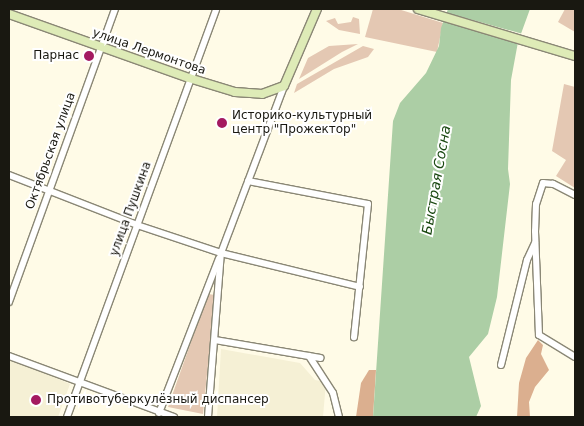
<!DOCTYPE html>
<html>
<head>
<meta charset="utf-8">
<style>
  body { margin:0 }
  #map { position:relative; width:584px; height:426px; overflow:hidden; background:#fffbe7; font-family:"DejaVu Sans",sans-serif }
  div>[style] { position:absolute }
  .built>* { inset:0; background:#f5f0d5 }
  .green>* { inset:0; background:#e4c8b3 }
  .forest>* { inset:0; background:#dbaf8f }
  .water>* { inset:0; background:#accea5 }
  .pier>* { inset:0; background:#fffbe7 }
  .roads { filter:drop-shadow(1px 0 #8a8775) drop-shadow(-1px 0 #8a8775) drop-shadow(0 1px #8a8775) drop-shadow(0 -1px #8a8775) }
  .minor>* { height:6px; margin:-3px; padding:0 3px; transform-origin:3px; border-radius:3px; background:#fff }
  .major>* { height:8px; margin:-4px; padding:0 4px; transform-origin:4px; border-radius:4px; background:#deebb7 }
  .dots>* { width:14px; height:14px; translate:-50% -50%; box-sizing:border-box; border:2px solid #fff; border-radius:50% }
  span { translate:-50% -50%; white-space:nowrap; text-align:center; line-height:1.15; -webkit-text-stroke:4px #fff; paint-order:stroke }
  .street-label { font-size:12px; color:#191811 }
  .poi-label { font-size:12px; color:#191811 }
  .right { translate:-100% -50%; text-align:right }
  .left { translate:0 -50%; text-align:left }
  .water-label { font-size:14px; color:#1a4811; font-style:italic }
  .frame { position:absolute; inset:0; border:10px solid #191811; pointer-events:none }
</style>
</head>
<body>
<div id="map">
  <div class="built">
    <i style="clip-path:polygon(221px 349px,300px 363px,315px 380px,326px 382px,323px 417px,217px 417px)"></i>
    <i style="clip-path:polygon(9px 358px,70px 384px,58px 417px,9px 417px)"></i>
  </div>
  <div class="green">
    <i style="clip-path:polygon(373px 9px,398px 9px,443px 23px,437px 52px,365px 37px)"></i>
    <i style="clip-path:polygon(565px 9px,575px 9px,575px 32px,558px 22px)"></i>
    <i style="clip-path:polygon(353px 17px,359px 19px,360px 34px,339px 30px,326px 21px,335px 18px,338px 24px,351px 22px)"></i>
    <i style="clip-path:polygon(358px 44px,342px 52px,299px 79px,308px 58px,329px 46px)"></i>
    <i style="clip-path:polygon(363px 46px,374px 49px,368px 57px,334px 69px,294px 93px,297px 84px)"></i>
    <i style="clip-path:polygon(564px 84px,575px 87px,575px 188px,556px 176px,566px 160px,552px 151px)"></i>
    <i style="clip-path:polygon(208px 294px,215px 295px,203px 414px,168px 407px)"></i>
  </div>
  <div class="forest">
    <i style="clip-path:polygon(538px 340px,543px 345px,541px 354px,549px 370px,535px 387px,529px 402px,530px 417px,517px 417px,519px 383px,526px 358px)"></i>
    <i style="clip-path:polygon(369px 370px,376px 370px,373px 417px,356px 417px,361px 383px)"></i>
  </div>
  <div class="water">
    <i style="clip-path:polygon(448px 9px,530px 9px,518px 42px,511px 80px,508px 169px,510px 184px,497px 297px,488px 334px,469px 357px,481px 406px,476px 417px,373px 417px,393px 121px,400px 103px,426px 73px,439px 46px,441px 28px)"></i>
  </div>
  <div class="pier">
    <i style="clip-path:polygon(444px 12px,523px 34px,520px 42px,441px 20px)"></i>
  </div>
  <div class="roads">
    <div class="minor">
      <i style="left:9px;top:175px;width:137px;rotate:21.3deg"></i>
      <i style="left:137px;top:225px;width:89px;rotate:18.4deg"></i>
      <i style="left:221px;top:253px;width:143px;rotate:13.7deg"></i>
      <i style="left:248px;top:181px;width:122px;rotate:10.9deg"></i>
      <i style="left:368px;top:204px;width:134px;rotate:96deg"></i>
      <i style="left:575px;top:195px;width:25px;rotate:-153deg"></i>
      <i style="left:553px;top:184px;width:10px;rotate:-174deg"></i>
      <i style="left:543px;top:183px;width:22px;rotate:108deg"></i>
      <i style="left:536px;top:204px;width:27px;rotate:92deg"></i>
      <i style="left:535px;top:231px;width:104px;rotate:87.8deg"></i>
      <i style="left:539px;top:335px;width:42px;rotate:31.4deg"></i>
      <i style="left:9px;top:302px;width:312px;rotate:-70.1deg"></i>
      <i style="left:215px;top:340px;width:107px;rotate:9.7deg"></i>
      <i style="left:9px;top:356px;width:176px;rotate:20.3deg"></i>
      <i style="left:309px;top:356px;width:44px;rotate:57deg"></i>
      <i style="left:333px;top:393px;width:25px;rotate:76deg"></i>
      <i style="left:501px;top:365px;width:108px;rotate:-76.1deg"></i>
      <i style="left:527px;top:260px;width:19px;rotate:-65deg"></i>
      <i style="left:159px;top:413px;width:166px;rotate:-68.8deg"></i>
      <i style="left:67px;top:417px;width:434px;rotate:-69.9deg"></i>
      <i style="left:208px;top:417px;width:165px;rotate:-85.5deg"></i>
      <i style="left:221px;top:253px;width:178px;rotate:-69.3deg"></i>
    </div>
    <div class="major">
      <i style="left:418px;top:9px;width:164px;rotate:16.7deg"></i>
      <i style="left:9px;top:14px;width:191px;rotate:19.6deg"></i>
      <i style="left:189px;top:78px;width:48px;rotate:16.9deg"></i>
      <i style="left:235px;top:92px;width:27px;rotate:4deg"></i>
      <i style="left:262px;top:94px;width:23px;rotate:-20deg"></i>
      <i style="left:284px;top:86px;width:84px;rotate:-66.8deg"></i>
    </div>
  </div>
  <div class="dots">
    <i style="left:89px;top:56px;background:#a41a61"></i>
    <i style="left:222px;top:123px;background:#a41a61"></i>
    <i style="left:36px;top:400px;background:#a41a61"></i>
  </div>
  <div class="street-label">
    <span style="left:149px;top:52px;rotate:19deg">улица Лермонтова</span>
    <span style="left:51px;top:151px;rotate:-70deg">Октябрьская улица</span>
    <span style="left:131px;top:209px;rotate:-70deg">улица Пушкина</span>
  </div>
  <div class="poi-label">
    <span class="right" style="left:79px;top:56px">Парнас</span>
    <span class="left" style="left:232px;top:123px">Историко-культурный<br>центр "Прожектор"</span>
    <span class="left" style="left:47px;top:400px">Противотуберкулёзный диспансер</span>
  </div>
  <div class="water-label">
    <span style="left:436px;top:180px;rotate:-80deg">Быстрая Сосна</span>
  </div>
  <div class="frame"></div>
</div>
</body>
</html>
